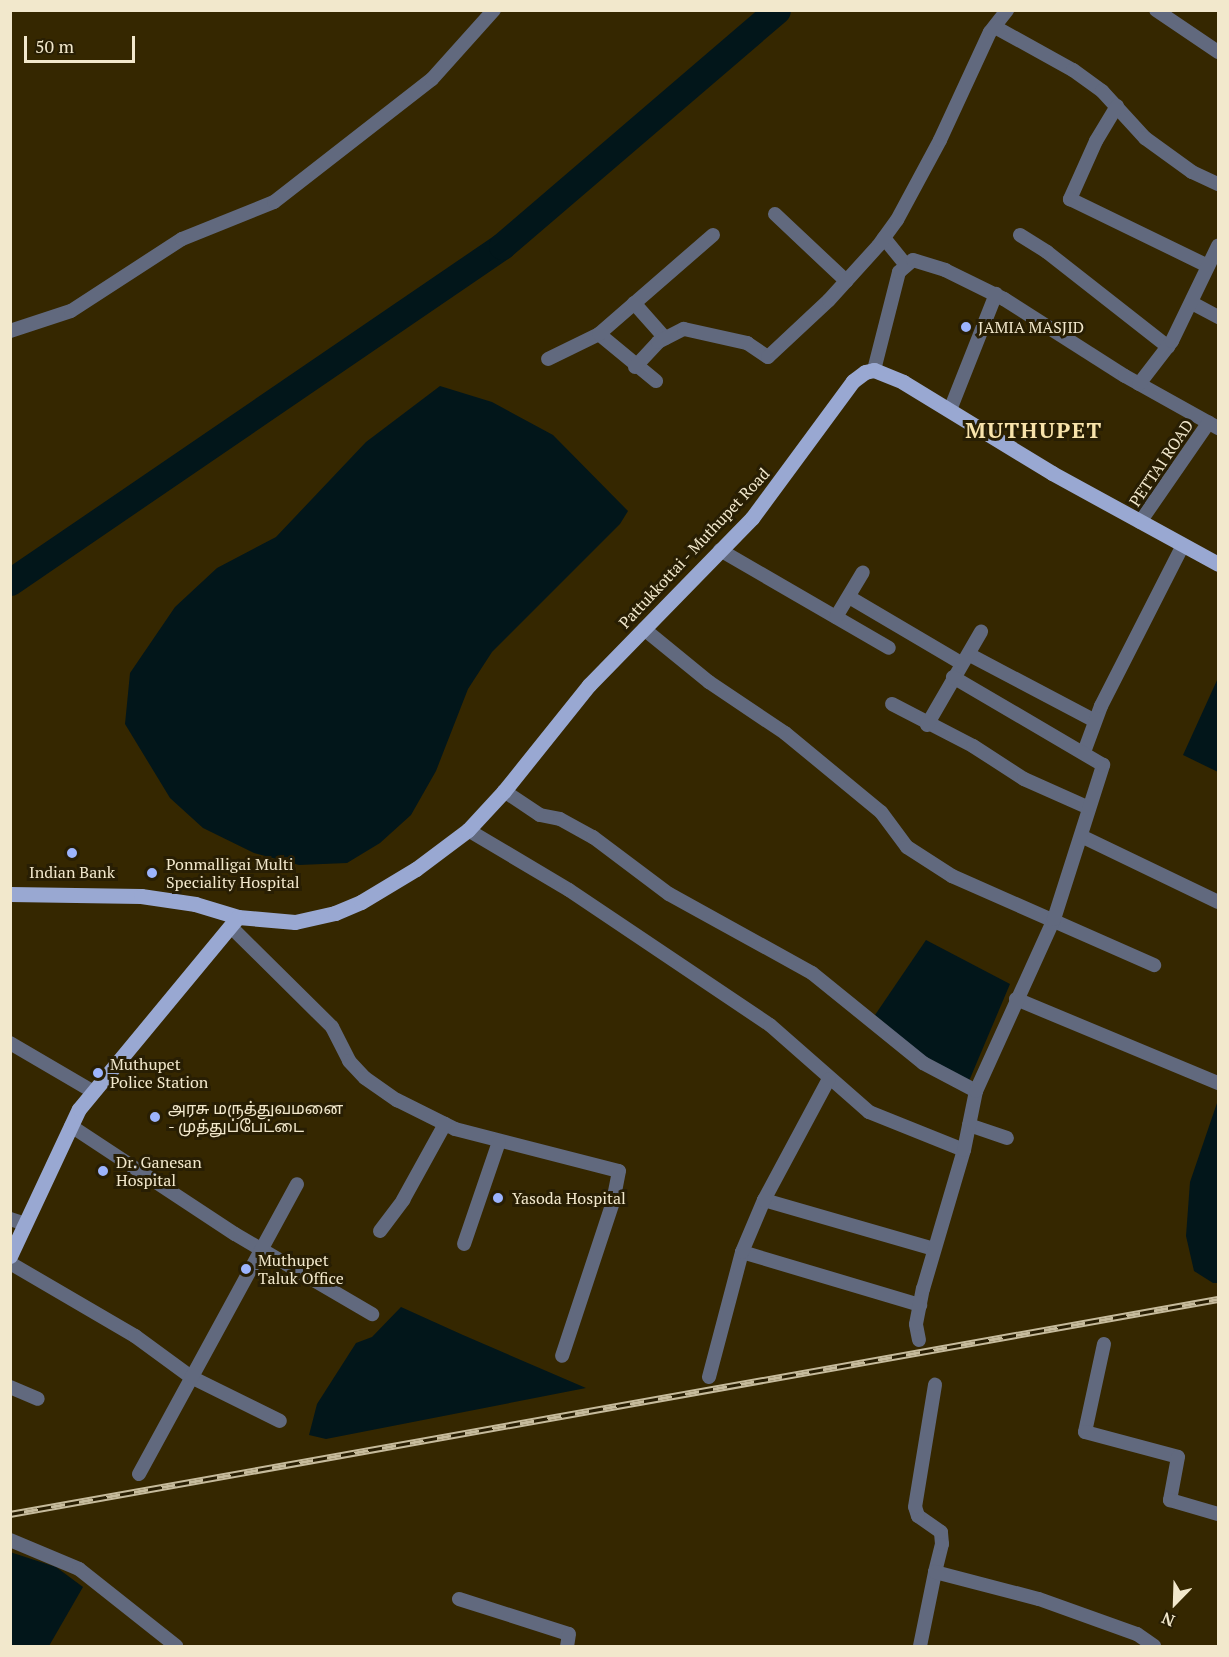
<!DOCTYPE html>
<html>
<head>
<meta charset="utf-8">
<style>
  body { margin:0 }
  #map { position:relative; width:1229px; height:1657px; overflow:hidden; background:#352700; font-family:"PT Serif","Noto Sans Tamil",serif }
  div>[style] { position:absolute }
  .water>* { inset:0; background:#02161a }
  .river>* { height:27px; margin:-13.5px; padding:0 13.5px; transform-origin:13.5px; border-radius:13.5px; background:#02161a }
  .minor>* { height:14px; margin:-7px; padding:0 7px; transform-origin:7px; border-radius:7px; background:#61697e }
  .major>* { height:15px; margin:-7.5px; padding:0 7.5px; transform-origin:7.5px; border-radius:7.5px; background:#99a8d2 }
  .rail>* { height:7px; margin-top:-3.5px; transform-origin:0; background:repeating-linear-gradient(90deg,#281e03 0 14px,#c6bb9c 0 28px); box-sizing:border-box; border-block:2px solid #c6bb9c }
  .dots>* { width:16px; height:16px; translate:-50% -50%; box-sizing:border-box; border:3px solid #281e03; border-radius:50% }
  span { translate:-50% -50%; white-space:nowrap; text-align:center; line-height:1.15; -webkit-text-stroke:6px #281e03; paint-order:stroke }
  .poi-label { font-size:16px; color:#f2e8cc }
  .left { translate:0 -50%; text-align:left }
  .street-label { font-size:16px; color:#f2e8cc }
  .district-label { font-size:22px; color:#f8e3ab; font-weight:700; letter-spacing:1.5px }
  .frame { position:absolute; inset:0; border:12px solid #f2e8cc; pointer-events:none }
  .north { position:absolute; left:1145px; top:1573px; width:60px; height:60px; -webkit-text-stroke:4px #281e03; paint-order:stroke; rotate:203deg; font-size:16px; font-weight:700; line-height:24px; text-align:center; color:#f2e8cc }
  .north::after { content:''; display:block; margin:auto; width:21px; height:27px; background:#f2e8cc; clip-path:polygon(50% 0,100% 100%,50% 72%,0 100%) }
  .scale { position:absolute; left:24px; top:36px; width:111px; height:27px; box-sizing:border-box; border:3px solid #f2e8cc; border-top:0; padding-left:8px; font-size:18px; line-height:21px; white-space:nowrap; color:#f2e8cc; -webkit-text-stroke:4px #281e03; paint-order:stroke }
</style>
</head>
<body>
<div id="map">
  <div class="water">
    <i style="clip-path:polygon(440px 386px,492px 402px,553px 435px,628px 511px,620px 524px,492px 652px,468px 689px,436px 771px,411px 815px,380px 843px,347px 863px,299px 865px,254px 853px,203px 828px,170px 798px,125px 724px,130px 673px,175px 607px,217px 568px,276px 537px,366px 442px)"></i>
    <i style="clip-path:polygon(1218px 678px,1218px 772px,1183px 755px)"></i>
    <i style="clip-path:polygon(926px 940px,1010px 984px,969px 1081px,919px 1053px,875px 1015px)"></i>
    <i style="clip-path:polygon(1218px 1100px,1218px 1283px,1213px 1283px,1194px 1271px,1186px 1236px,1190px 1182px)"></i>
    <i style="clip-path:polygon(401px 1307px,463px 1335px,586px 1388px,326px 1439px,309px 1435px,317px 1404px,356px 1343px,372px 1337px)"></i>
    <i style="clip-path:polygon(10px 1552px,56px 1567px,83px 1587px,49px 1646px,11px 1646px)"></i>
  </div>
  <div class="river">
    <i style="left:10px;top:582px;width:596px;rotate:-34.33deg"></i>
    <i style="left:502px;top:246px;width:362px;rotate:-40.6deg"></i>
  </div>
  <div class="minor">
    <i style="left:1156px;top:10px;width:75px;rotate:34.1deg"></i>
    <i style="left:995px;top:27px;width:89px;rotate:28.9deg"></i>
    <i style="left:1073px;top:70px;width:36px;rotate:36deg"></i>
    <i style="left:1102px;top:91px;width:64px;rotate:47.5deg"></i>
    <i style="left:1145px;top:138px;width:58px;rotate:35.9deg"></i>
    <i style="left:1192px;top:172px;width:29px;rotate:25deg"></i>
    <i style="left:1117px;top:106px;width:41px;rotate:121deg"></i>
    <i style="left:1096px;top:141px;width:64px;rotate:114.1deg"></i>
    <i style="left:1070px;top:199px;width:153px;rotate:25.9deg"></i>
    <i style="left:775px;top:214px;width:98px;rotate:43.3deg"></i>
    <i style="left:1020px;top:235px;width:32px;rotate:32deg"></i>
    <i style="left:1047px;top:252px;width:154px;rotate:38.1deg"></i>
    <i style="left:884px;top:238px;width:35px;rotate:51deg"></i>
    <i style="left:634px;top:303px;width:47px;rotate:48.5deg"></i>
    <i style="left:1192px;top:303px;width:30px;rotate:28deg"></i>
    <i style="left:10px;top:331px;width:64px;rotate:-18.2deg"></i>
    <i style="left:71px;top:311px;width:132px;rotate:-33deg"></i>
    <i style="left:182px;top:239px;width:99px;rotate:-21.9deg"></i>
    <i style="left:274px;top:202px;width:200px;rotate:-37.9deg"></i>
    <i style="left:432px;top:79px;width:93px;rotate:-48.1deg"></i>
    <i style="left:599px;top:334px;width:74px;rotate:39.5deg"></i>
    <i style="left:548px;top:359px;width:57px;rotate:-26.1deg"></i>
    <i style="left:599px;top:334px;width:151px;rotate:-41deg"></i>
    <i style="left:635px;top:367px;width:34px;rotate:-47deg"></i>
    <i style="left:658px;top:342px;width:29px;rotate:-27deg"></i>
    <i style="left:684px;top:329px;width:65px;rotate:12.5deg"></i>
    <i style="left:747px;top:343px;width:25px;rotate:34deg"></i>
    <i style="left:768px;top:357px;width:83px;rotate:-43.1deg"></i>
    <i style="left:829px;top:300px;width:73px;rotate:-47.8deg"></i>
    <i style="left:878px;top:246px;width:32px;rotate:-54deg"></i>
    <i style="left:897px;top:220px;width:91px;rotate:-61.7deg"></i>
    <i style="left:940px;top:140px;width:119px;rotate:-65.2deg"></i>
    <i style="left:990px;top:32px;width:28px;rotate:-52deg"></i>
    <i style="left:874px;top:370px;width:101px;rotate:-75.7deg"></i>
    <i style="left:899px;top:272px;width:18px;rotate:-41deg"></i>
    <i style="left:913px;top:260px;width:34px;rotate:17deg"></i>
    <i style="left:945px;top:270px;width:66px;rotate:26.2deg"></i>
    <i style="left:1004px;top:299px;width:143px;rotate:32.5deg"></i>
    <i style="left:1125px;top:376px;width:107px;rotate:29.2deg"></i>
    <i style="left:1139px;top:384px;width:54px;rotate:-52.5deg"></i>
    <i style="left:1172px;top:341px;width:106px;rotate:-64.2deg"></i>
    <i style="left:950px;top:410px;width:125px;rotate:-68.4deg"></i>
    <i style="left:1140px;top:522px;width:121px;rotate:-55.4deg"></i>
    <i style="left:720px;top:550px;width:195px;rotate:30.1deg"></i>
    <i style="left:849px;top:597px;width:130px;rotate:30.5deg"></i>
    <i style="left:836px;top:617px;width:52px;rotate:-59deg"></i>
    <i style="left:644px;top:629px;width:84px;rotate:39.2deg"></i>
    <i style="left:709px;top:682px;width:92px;rotate:33.9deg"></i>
    <i style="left:785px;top:733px;width:124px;rotate:39.5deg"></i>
    <i style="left:881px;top:812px;width:44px;rotate:53.4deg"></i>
    <i style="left:907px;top:847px;width:54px;rotate:32.8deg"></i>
    <i style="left:952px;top:876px;width:221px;rotate:23.8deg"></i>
    <i style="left:970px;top:655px;width:141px;rotate:27.8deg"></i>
    <i style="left:892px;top:704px;width:91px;rotate:27.4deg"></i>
    <i style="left:973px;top:746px;width:61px;rotate:32.9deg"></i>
    <i style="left:1024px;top:779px;width:71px;rotate:24deg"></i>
    <i style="left:927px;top:725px;width:108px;rotate:-59.9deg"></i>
    <i style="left:1084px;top:752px;width:49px;rotate:-69.7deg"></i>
    <i style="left:1101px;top:706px;width:178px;rotate:-63deg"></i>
    <i style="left:504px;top:791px;width:43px;rotate:33.7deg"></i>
    <i style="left:540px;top:815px;width:20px;rotate:11deg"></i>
    <i style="left:560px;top:819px;width:38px;rotate:29deg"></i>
    <i style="left:593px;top:837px;width:95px;rotate:36.9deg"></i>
    <i style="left:669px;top:894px;width:163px;rotate:28.9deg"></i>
    <i style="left:812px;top:973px;width:143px;rotate:39deg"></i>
    <i style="left:923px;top:1063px;width:60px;rotate:27.8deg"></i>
    <i style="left:468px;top:830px;width:117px;rotate:30.7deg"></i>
    <i style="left:569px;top:890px;width:242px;rotate:33.9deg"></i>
    <i style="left:770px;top:1025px;width:132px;rotate:41.3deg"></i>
    <i style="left:869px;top:1112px;width:102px;rotate:21.8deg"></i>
    <i style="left:1081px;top:836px;width:152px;rotate:25.7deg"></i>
    <i style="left:231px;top:927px;width:142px;rotate:44.7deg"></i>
    <i style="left:332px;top:1027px;width:38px;rotate:63deg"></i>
    <i style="left:349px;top:1061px;width:23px;rotate:47deg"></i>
    <i style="left:365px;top:1078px;width:39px;rotate:35deg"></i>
    <i style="left:397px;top:1100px;width:65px;rotate:26.6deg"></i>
    <i style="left:455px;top:1129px;width:169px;rotate:14.4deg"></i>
    <i style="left:619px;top:1171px;width:32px;rotate:101deg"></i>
    <i style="left:613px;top:1202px;width:162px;rotate:108.3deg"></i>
    <i style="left:1016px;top:999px;width:219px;rotate:22.6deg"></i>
    <i style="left:10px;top:1043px;width:97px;rotate:30.3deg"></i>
    <i style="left:969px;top:1125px;width:40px;rotate:18.9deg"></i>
    <i style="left:71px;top:1126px;width:196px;rotate:33.4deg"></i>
    <i style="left:235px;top:1234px;width:159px;rotate:30.3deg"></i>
    <i style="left:764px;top:1200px;width:177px;rotate:16.1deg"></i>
    <i style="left:10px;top:1219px;width:16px;rotate:18deg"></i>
    <i style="left:380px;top:1231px;width:39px;rotate:-53deg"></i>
    <i style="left:403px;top:1200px;width:87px;rotate:-61.1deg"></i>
    <i style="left:464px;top:1244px;width:108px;rotate:-71.1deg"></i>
    <i style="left:742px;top:1252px;width:186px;rotate:16.6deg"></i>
    <i style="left:10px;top:1263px;width:145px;rotate:30.3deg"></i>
    <i style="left:135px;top:1336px;width:69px;rotate:36.2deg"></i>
    <i style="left:191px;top:1377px;width:99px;rotate:26.3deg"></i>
    <i style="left:919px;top:1340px;width:16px;rotate:-101deg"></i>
    <i style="left:916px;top:1324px;width:36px;rotate:-79deg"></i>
    <i style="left:923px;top:1289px;width:145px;rotate:-73.6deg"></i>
    <i style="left:964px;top:1150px;width:60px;rotate:-78.5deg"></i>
    <i style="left:976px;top:1091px;width:189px;rotate:-65.6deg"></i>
    <i style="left:1054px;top:919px;width:162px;rotate:-72.3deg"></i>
    <i style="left:1103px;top:765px;width:174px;rotate:-149.6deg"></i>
    <i style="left:1104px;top:1344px;width:90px;rotate:102.2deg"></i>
    <i style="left:1085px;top:1432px;width:96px;rotate:15deg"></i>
    <i style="left:1178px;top:1457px;width:44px;rotate:100.5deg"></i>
    <i style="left:1170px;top:1500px;width:50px;rotate:16.3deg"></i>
    <i style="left:709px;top:1377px;width:129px;rotate:-75.2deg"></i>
    <i style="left:742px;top:1252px;width:56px;rotate:-67.1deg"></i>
    <i style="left:764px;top:1200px;width:137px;rotate:-61.8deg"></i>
    <i style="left:10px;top:1387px;width:30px;rotate:23deg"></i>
    <i style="left:139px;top:1474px;width:330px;rotate:-61.4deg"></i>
    <i style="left:10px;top:1540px;width:75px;rotate:22.8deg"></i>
    <i style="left:79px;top:1569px;width:124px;rotate:38.4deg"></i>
    <i style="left:935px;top:1572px;width:29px;rotate:-76deg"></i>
    <i style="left:942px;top:1544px;width:12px;rotate:-95deg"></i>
    <i style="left:941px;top:1532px;width:28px;rotate:-145deg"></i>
    <i style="left:918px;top:1516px;width:9px;rotate:-108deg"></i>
    <i style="left:915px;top:1507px;width:124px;rotate:-80.7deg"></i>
    <i style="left:459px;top:1599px;width:115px;rotate:17.7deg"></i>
    <i style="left:569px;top:1634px;width:12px;rotate:99deg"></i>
    <i style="left:920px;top:1646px;width:76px;rotate:-78.5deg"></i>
    <i style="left:935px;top:1572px;width:107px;rotate:14.6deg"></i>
    <i style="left:1039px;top:1599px;width:104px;rotate:19.7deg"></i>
    <i style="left:1137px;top:1634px;width:21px;rotate:35deg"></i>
  </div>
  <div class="major">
    <i style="left:10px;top:894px;width:131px;rotate:0.9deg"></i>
    <i style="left:141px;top:896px;width:55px;rotate:8.4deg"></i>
    <i style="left:195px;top:904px;width:45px;rotate:16.8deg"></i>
    <i style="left:238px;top:917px;width:57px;rotate:5deg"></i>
    <i style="left:295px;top:922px;width:41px;rotate:-12.7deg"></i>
    <i style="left:335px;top:913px;width:28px;rotate:-23deg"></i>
    <i style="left:361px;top:902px;width:64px;rotate:-31deg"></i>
    <i style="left:416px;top:869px;width:65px;rotate:-36.9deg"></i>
    <i style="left:468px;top:830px;width:53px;rotate:-47.3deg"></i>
    <i style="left:504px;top:791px;width:136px;rotate:-51.3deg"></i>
    <i style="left:589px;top:685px;width:233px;rotate:-45.7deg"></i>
    <i style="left:752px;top:518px;width:170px;rotate:-53.6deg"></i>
    <i style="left:853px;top:381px;width:15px;rotate:-37deg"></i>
    <i style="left:865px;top:372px;width:9px;rotate:-13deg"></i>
    <i style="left:874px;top:370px;width:31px;rotate:22deg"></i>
    <i style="left:903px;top:382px;width:175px;rotate:31.4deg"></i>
    <i style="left:1052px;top:473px;width:189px;rotate:28.7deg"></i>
    <i style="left:10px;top:1256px;width:162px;rotate:-64.9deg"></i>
    <i style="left:79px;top:1109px;width:249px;rotate:-50.4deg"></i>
  </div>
  <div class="rail">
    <i style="left:10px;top:1514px;width:1227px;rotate:-10.09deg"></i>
  </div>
  <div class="dots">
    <i style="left:966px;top:327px;background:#9cb4fd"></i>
    <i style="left:72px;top:853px;background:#9cb4fd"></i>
    <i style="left:152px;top:873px;background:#9cb4fd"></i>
    <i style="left:98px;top:1073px;background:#9cb4fd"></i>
    <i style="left:155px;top:1117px;background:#9cb4fd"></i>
    <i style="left:103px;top:1171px;background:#9cb4fd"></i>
    <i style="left:498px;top:1198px;background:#9cb4fd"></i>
    <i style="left:246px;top:1269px;background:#9cb4fd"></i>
  </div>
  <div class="poi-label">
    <span class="left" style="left:978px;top:327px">JAMIA MASJID</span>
    <span class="left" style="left:166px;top:873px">Ponmalligai Multi<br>Speciality Hospital</span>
    <span style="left:72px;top:872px">Indian Bank</span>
    <span class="left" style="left:110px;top:1073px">Muthupet<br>Police Station</span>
    <span class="left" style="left:168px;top:1117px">அரசு மருத்துவமனை<br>- முத்துப்பேட்டை</span>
    <span class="left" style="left:116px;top:1171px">Dr. Ganesan<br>Hospital</span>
    <span class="left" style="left:512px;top:1198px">Yasoda Hospital</span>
    <span class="left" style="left:258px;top:1269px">Muthupet<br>Taluk Office</span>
  </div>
  <div class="street-label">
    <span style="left:1161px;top:463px;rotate:-56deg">PETTAI ROAD</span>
    <span style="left:694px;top:548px;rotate:-47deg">Pattukkottai - Muthupet Road</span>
  </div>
  <div class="district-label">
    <span style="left:1034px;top:430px">MUTHUPET</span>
  </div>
  <div class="frame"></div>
  <div class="north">N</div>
  <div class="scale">50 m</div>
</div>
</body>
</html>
